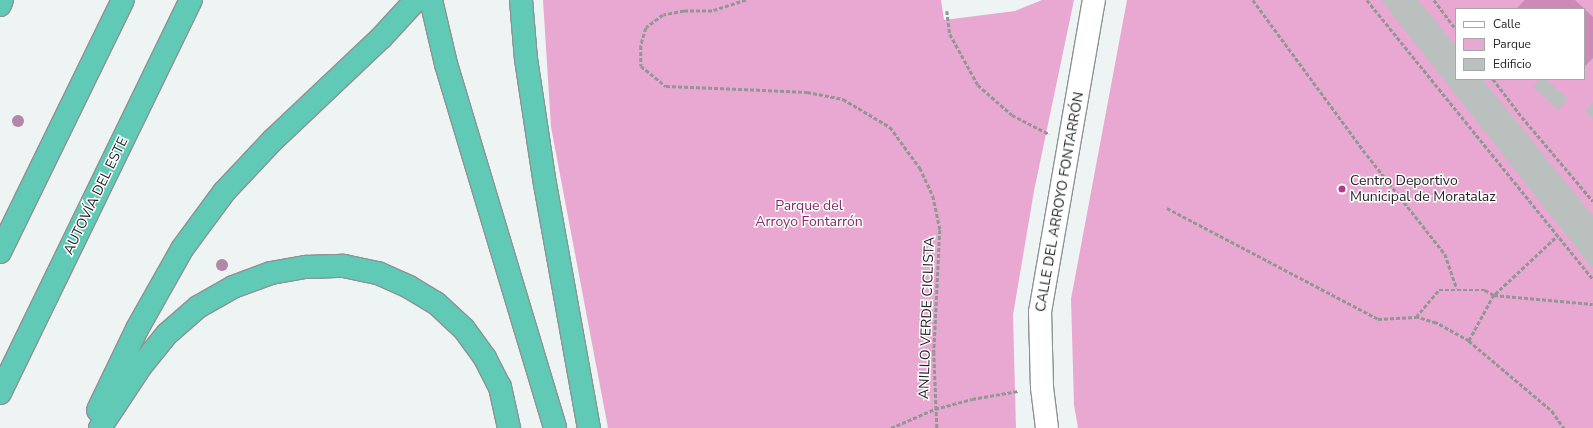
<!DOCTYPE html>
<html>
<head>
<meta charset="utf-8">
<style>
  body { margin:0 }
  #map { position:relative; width:1593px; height:428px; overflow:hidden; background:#eef4f3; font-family:"Nunito Sans",sans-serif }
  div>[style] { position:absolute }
  .green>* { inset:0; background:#e9a8d1 }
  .water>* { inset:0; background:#cf89b6 }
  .building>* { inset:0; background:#b9c0be }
  .path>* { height:2.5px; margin-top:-1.25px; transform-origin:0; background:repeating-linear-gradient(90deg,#929695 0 4px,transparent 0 6px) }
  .roads { filter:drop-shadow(1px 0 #8d9392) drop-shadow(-1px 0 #8d9392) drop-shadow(0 1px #8d9392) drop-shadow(0 -1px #8d9392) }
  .tertiary>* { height:22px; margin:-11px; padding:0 11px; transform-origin:11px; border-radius:11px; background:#fff }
  .motorway>* { height:22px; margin:-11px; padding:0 11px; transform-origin:11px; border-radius:11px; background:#60cab6 }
  .trees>* { width:12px; height:12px; margin:-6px; border-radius:50%; background:#b287a7 }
  .dots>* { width:11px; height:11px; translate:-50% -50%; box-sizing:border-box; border:2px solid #fff; border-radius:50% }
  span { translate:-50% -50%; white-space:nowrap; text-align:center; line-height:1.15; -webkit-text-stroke:3px #fff; paint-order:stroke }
  .poi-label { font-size:14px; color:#232525 }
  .left { translate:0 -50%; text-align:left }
  .street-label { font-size:14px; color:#232525 }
  .park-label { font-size:14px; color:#812e68 }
  .legend { position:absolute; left:1455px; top:8px; width:130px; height:72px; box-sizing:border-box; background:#fff; border:1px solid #a7a8a8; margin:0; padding:5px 7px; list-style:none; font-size:12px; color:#232525 }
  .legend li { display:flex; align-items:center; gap:8px; height:20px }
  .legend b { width:20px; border:1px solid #a7a8a8 }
</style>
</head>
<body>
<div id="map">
  <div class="green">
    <i style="clip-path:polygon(543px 0,941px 0,944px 20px,1015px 11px,1042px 0,1074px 0,1034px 191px,1013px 315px,1016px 428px,608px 428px,551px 127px)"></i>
    <i style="clip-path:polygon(evenodd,1127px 0,1593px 0,1593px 428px,1078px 428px,1074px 405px,1071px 299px,1127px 0,1456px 9px,1584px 9px,1584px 79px,1456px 79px,1456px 9px)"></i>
  </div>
  <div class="water">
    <i style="clip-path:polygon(1525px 0,1575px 0,1593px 17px,1593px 58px,1584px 67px,1584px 9px,1516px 9px)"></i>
  </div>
  <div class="building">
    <i style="clip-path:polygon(1381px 0,1418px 0,1456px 46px,1456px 79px,1482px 79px,1593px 216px,1593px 269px)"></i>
    <i style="clip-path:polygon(1540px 79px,1546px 79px,1568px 99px,1558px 110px,1533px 87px)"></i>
    <i style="clip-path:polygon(1593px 102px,1593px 119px,1585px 111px)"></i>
  </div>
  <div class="path">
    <i style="left:746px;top:0;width:36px;rotate:162deg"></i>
    <i style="left:712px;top:11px;width:28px;rotate:180deg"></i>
    <i style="left:684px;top:11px;width:21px;rotate:169deg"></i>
    <i style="left:663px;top:15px;width:21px;rotate:143deg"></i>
    <i style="left:646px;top:28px;width:19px;rotate:106deg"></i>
    <i style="left:641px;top:46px;width:20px;rotate:90deg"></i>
    <i style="left:641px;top:66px;width:32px;rotate:39deg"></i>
    <i style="left:666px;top:86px;width:141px;rotate:2.4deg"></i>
    <i style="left:807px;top:92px;width:37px;rotate:11deg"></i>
    <i style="left:843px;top:99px;width:55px;rotate:30.8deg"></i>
    <i style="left:890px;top:127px;width:51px;rotate:53.8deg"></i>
    <i style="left:920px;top:168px;width:31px;rotate:65deg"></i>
    <i style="left:933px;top:196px;width:35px;rotate:78deg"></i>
    <i style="left:940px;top:230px;width:122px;rotate:92.8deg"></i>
    <i style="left:934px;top:352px;width:76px;rotate:87.7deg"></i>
    <i style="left:1253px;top:0;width:192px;rotate:53.7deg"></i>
    <i style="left:1367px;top:155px;width:126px;rotate:51.8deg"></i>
    <i style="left:1445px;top:254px;width:36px;rotate:71deg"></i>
    <i style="left:1367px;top:0;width:359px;rotate:51deg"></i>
    <i style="left:1434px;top:0;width:36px;rotate:53deg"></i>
    <i style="left:947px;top:11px;width:23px;rotate:83deg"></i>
    <i style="left:950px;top:34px;width:58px;rotate:61.2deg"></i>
    <i style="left:978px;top:85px;width:45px;rotate:41.4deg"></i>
    <i style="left:1012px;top:115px;width:42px;rotate:27.2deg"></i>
    <i style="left:1493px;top:79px;width:48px;rotate:52.7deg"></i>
    <i style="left:1522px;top:117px;width:110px;rotate:49.8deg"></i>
    <i style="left:1167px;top:208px;width:238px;rotate:27.7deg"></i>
    <i style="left:1378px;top:319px;width:38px;rotate:-3deg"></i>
    <i style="left:1495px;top:294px;width:86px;rotate:-43.1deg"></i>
    <i style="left:1494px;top:295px;width:99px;rotate:5.2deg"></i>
    <i style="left:1469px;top:341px;width:38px;rotate:-151deg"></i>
    <i style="left:1436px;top:323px;width:21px;rotate:-163deg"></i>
    <i style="left:1416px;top:317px;width:35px;rotate:-50deg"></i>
    <i style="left:1439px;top:290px;width:46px"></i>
    <i style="left:1485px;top:290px;width:10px;rotate:29deg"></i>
    <i style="left:1494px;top:295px;width:52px;rotate:118.5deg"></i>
    <i style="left:1469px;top:341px;width:109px;rotate:40.1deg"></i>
    <i style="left:1552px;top:411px;width:21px;rotate:55deg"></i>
    <i style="left:891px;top:428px;width:48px;rotate:-23.4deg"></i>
    <i style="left:935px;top:409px;width:38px;rotate:-15deg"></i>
    <i style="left:972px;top:399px;width:47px;rotate:-9.9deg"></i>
  </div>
  <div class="roads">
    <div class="tertiary">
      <i style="left:1047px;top:428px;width:41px;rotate:-97deg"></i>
      <i style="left:1042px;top:387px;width:75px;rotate:-91.5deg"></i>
      <i style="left:1040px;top:312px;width:317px;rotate:-80.2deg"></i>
    </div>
    <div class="motorway">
      <i style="left:431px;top:0;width:66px;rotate:76.8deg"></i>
      <i style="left:446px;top:64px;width:380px;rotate:73.3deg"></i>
      <i style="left:521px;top:0;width:59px;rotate:85.2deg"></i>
      <i style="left:526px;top:59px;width:126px;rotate:81.4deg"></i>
      <i style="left:545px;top:184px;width:248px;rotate:79.8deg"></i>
      <i style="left:0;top:5px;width:5px;rotate:-68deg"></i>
      <i style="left:0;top:252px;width:280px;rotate:-64deg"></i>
      <i style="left:0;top:393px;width:437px;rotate:-64.1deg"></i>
      <i style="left:98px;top:410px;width:90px;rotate:-64.3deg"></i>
      <i style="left:137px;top:329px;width:92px;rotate:-60.6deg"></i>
      <i style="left:182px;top:249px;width:71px;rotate:-53.6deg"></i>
      <i style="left:224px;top:192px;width:71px;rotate:-46.7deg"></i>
      <i style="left:273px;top:140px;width:149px;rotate:-43.4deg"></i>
      <i style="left:381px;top:38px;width:50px;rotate:-47.4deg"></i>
      <i style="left:100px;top:428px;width:74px;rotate:-56.5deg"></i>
      <i style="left:141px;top:366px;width:41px;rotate:-50.9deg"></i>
      <i style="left:167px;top:334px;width:41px;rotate:-41.1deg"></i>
      <i style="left:198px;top:307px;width:40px;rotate:-29.7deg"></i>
      <i style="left:233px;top:287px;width:40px;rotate:-20.2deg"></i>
      <i style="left:271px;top:273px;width:36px;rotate:-10deg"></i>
      <i style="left:306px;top:267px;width:38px;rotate:-2deg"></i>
      <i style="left:344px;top:266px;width:35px;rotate:12deg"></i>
      <i style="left:378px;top:273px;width:34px;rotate:24deg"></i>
      <i style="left:409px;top:287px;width:31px;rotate:31deg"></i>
      <i style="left:436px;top:303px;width:38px;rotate:43deg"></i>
      <i style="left:464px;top:329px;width:36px;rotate:54deg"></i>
      <i style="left:485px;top:358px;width:33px;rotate:63deg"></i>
      <i style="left:500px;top:387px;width:42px;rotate:77.6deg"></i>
    </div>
  </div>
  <div class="trees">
    <i style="left:18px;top:121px"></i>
    <i style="left:222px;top:265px"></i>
  </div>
  <div class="dots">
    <i style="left:1342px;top:189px;background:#b1398f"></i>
  </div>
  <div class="poi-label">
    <span class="left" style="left:1350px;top:189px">Centro Deportivo<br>Municipal de Moratalaz</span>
  </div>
  <div class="street-label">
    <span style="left:96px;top:196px;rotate:-64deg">AUTOVÍA DEL ESTE</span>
    <span style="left:1060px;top:202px;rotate:-80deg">CALLE DEL ARROYO FONTARRÓN</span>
    <span style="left:927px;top:318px;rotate:-88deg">ANILLO VERDE CICLISTA</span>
  </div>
  <div class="park-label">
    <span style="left:809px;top:214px">Parque del<br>Arroyo Fontarrón</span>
  </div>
  <ul class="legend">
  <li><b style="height:5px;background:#fff"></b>Calle</li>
  <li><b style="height:11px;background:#e9a8d1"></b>Parque</li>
  <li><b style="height:11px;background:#b9c0be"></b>Edificio</li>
  </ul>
</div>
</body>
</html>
